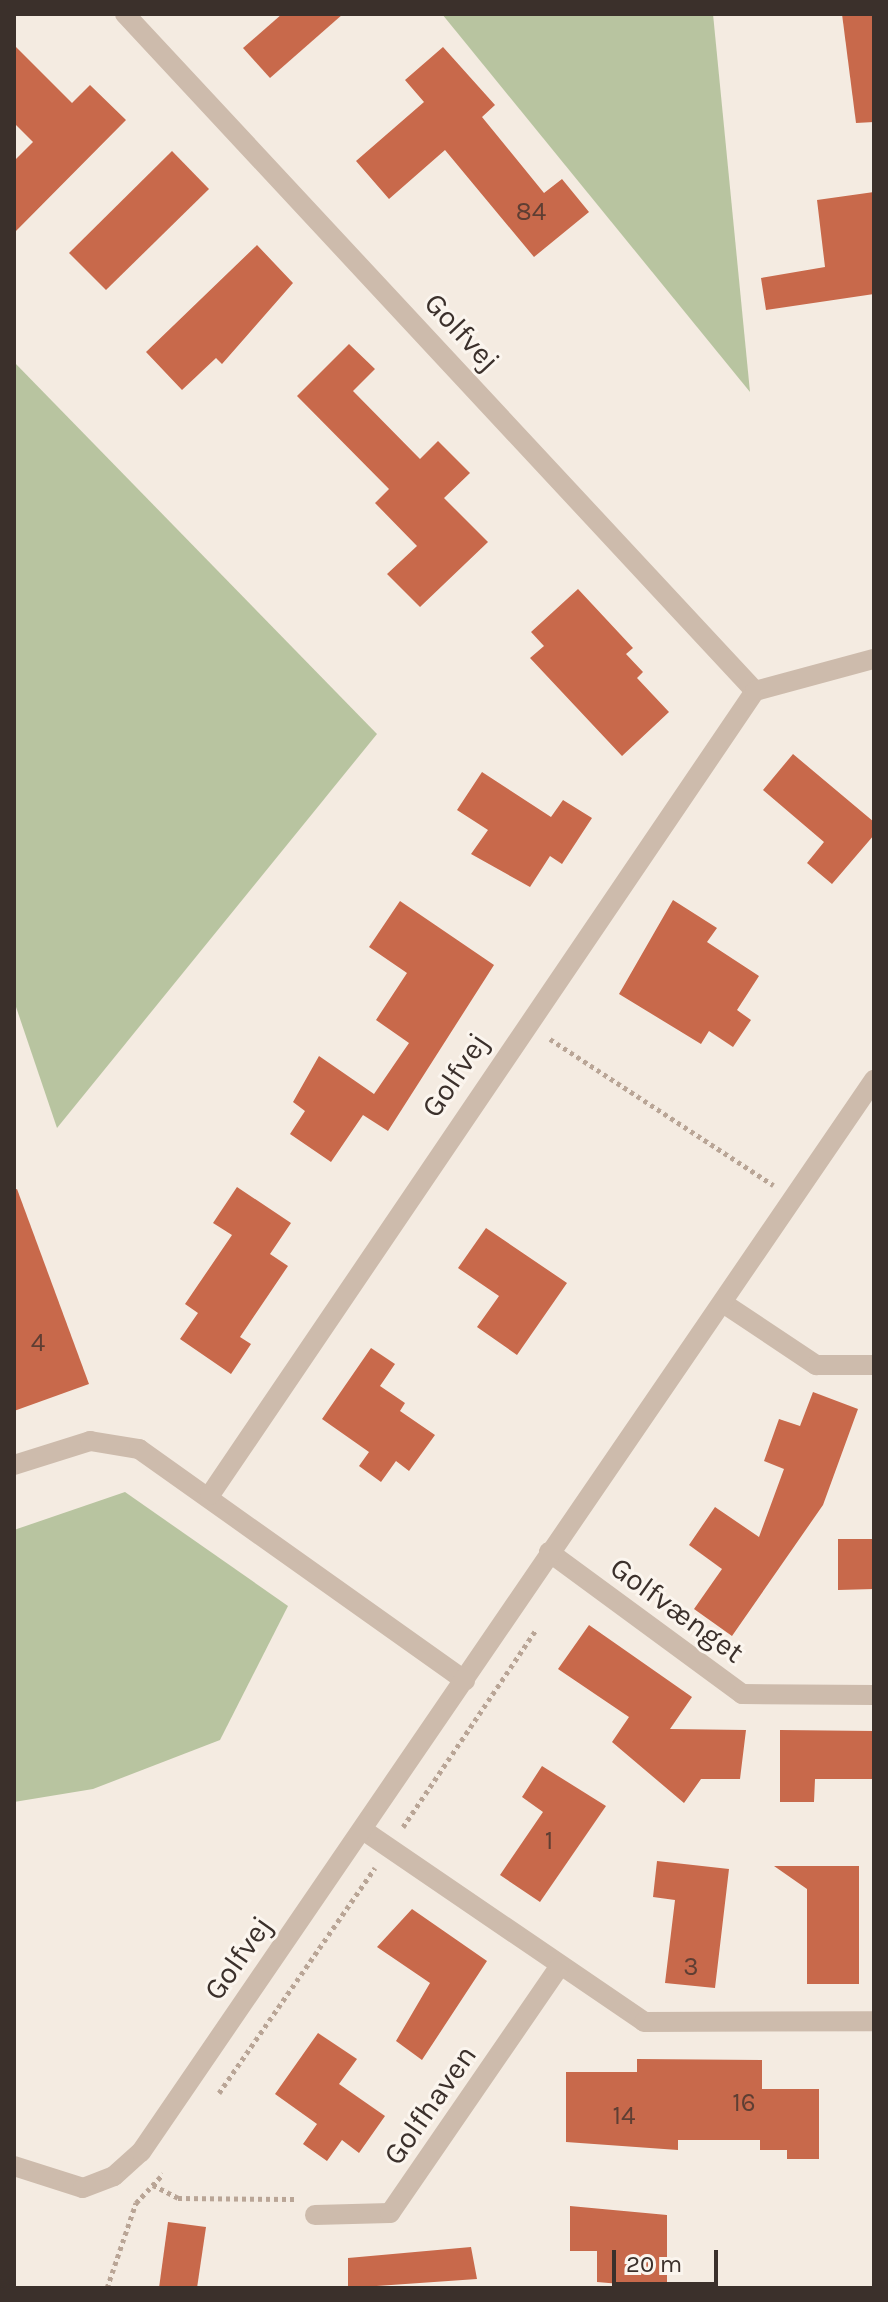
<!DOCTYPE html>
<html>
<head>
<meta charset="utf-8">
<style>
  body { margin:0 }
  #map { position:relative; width:888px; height:2302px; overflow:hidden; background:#f4ebe1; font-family:Karla,sans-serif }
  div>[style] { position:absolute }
  .green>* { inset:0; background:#b8c4a0 }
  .building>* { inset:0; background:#c8694b }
  .path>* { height:5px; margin-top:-2.5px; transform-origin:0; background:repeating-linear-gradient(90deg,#b9a596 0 4px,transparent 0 8px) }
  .minor>* { height:20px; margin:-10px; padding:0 10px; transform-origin:10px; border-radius:10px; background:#cdbbac }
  span { translate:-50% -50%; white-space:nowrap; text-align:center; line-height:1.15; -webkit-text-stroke:6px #fbf5ee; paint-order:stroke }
  .number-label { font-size:26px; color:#5e3e33 }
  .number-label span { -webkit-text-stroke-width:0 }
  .street-label { font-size:30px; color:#3b302b }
  .frame { position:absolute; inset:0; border:16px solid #3b302b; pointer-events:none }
  .scale { position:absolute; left:612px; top:2250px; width:106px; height:36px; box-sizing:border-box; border:4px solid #3b302b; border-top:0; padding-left:10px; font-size:24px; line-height:28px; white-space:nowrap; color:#3b302b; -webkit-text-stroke:6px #fbf5ee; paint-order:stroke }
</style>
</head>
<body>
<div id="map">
  <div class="green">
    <i style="clip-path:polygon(442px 14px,713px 14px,750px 392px)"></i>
    <i style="clip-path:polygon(14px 362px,377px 734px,57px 1128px,14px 1001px)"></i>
    <i style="clip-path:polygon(125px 1492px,288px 1606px,220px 1740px,93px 1789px,14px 1802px,14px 1530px)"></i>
  </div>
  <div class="building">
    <i style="clip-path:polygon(282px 14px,343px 14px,270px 78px,243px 48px)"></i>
    <i style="clip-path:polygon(842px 14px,874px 14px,874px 122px,856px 123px)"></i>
    <i style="clip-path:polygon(14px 45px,72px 103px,90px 85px,126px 120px,14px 233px,14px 161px,33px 142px,14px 123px)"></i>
    <i style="clip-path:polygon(443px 47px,495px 105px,482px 117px,544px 193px,562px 179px,589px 212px,534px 257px,445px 150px,389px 199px,356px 161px,424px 102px,405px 80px)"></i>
    <i style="clip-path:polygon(172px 151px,209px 189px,106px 290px,69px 253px)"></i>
    <i style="clip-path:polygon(874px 192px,874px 294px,766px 310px,761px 278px,825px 267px,817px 200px)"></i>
    <i style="clip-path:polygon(257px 245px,293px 283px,222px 364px,216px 358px,182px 390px,146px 352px)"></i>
    <i style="clip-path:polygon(349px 344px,375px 369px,353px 391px,420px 459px,438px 441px,470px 473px,444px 498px,488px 542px,420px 607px,387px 574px,417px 546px,375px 503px,389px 489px,297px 396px)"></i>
    <i style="clip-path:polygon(578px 589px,633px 648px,626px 654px,643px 672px,637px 678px,669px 712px,622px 756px,530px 658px,544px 646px,531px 632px)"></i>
    <i style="clip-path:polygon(793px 754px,874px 822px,874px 835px,832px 884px,807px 863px,824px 842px,763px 790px)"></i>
    <i style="clip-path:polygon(482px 772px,551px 817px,563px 800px,592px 818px,562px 864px,550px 856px,530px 887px,471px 854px,488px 830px,457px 810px)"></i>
    <i style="clip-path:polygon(673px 900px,717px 928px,707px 942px,759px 976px,737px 1010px,751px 1020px,733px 1047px,709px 1031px,701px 1044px,619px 994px)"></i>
    <i style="clip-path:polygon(400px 901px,494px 965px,388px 1131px,363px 1115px,331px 1162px,290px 1134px,305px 1111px,293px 1102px,319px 1056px,374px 1094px,409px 1043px,376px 1020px,407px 973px,369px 947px)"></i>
    <i style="clip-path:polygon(237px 1187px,291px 1223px,270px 1254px,288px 1266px,240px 1337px,251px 1344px,231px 1374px,180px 1339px,198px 1313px,185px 1304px,232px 1235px,213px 1223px)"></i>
    <i style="clip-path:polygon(17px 1189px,89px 1384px,14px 1411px,14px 1190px)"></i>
    <i style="clip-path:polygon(486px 1228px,567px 1283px,517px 1355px,477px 1327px,499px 1296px,458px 1268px)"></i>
    <i style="clip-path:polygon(371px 1348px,395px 1364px,380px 1386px,405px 1403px,400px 1411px,435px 1435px,409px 1471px,396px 1461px,381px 1482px,359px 1466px,369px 1452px,322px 1419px)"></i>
    <i style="clip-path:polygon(813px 1392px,858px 1409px,823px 1505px,732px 1636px,694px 1609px,722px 1569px,689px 1545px,715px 1507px,759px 1537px,784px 1469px,764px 1461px,779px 1419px,800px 1426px)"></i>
    <i style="clip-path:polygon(838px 1539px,874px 1539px,874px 1589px,838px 1590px)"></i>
    <i style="clip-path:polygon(589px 1625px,692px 1697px,670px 1729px,746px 1730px,740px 1779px,701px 1779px,684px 1803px,612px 1742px,629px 1717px,558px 1669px)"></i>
    <i style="clip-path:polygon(780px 1730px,874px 1731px,874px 1779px,815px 1779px,814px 1802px,780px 1802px)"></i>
    <i style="clip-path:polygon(542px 1766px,606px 1806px,540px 1902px,500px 1875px,543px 1812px,522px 1797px)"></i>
    <i style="clip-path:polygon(657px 1861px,729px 1869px,715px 1988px,665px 1983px,675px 1900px,653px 1897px)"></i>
    <i style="clip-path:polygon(774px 1866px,859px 1866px,859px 1984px,807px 1984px,807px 1889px)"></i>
    <i style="clip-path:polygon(412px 1909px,487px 1961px,422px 2060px,396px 2041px,430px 1983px,377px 1947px)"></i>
    <i style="clip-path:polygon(318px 2033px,357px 2059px,339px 2084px,385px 2116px,359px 2153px,342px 2140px,327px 2161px,303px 2144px,317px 2124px,275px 2094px)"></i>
    <i style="clip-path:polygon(637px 2059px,762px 2060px,762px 2089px,819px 2089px,819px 2159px,787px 2159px,787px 2150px,760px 2150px,760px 2140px,678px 2140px,678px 2150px,566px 2142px,566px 2072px,637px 2072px)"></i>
    <i style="clip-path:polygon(570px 2206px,667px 2215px,667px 2288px,597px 2282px,597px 2251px,570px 2251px)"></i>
    <i style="clip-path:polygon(168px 2222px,206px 2227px,197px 2288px,159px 2288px)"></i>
    <i style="clip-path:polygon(471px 2247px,477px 2279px,348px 2288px,348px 2258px)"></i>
  </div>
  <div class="path">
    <i style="left:550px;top:1039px;width:267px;rotate:33.2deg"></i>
    <i style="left:403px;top:1827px;width:238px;rotate:-56deg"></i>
    <i style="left:219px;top:2093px;width:274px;rotate:-55.3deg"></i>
    <i style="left:153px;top:2185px;width:28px;rotate:27deg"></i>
    <i style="left:178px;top:2198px;width:116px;rotate:0.5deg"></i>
    <i style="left:107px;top:2288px;width:90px;rotate:-71.2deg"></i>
    <i style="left:136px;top:2203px;width:40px;rotate:-47deg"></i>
  </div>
  <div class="minor">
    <i style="left:125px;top:14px;width:925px;rotate:47.06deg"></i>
    <i style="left:723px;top:1303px;width:112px;rotate:33.7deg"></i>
    <i style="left:816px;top:1365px;width:58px"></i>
    <i style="left:14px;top:1465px;width:80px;rotate:-17.5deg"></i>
    <i style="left:90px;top:1441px;width:50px;rotate:9.3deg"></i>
    <i style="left:139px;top:1449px;width:400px;rotate:35.4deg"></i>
    <i style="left:210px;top:1495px;width:971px;rotate:-55.87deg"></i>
    <i style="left:755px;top:691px;width:123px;rotate:-15.1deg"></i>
    <i style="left:549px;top:1552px;width:240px;rotate:36.3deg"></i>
    <i style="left:742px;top:1694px;width:132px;rotate:0.4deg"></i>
    <i style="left:363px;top:1830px;width:340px;rotate:34.3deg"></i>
    <i style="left:644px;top:2022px;width:230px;rotate:-0.2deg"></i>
    <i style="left:14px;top:2166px;width:72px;rotate:17.7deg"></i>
    <i style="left:83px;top:2188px;width:33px;rotate:-21deg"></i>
    <i style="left:114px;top:2176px;width:36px;rotate:-42deg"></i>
    <i style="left:141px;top:2152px;width:1299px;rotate:-55.64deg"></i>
    <i style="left:315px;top:2215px;width:75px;rotate:-1.5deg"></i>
    <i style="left:390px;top:2213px;width:298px;rotate:-55.5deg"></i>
  </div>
  <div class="number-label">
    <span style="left:531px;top:212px">84</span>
    <span style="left:38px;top:1343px">4</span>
    <span style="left:549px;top:1841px">1</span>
    <span style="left:691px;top:1967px">3</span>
    <span style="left:744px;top:2103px">16</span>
    <span style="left:624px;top:2116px">14</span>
  </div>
  <div class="street-label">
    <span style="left:462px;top:332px;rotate:47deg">Golfvej</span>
    <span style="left:455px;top:1075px;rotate:-56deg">Golfvej</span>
    <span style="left:677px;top:1610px;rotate:36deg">Golfvænget</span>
    <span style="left:238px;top:1958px;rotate:-55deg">Golfvej</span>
    <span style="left:430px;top:2105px;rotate:-55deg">Golfhaven</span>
  </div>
  <div class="frame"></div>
  <div class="scale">20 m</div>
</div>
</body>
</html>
